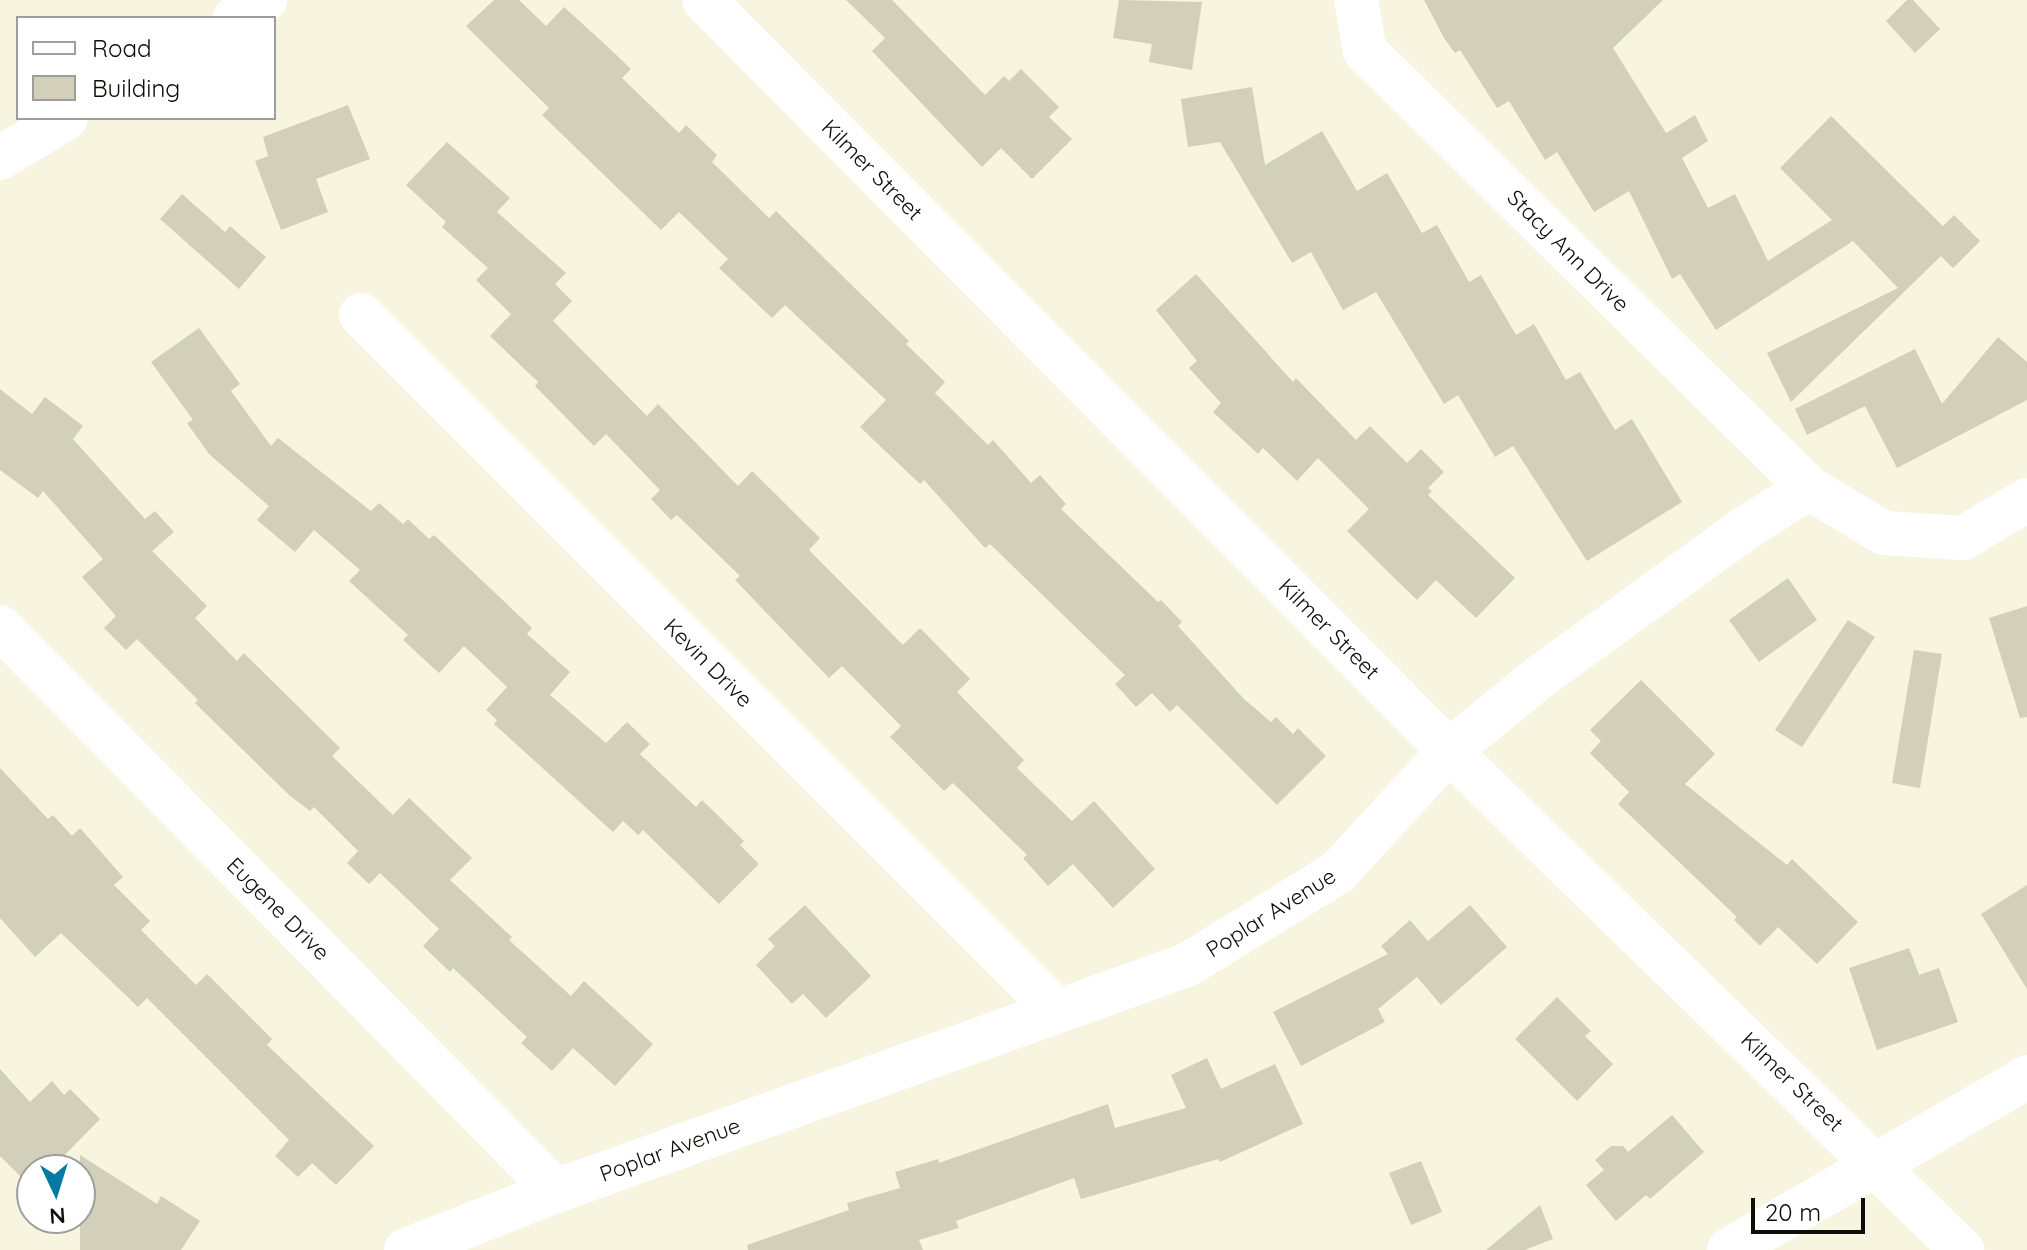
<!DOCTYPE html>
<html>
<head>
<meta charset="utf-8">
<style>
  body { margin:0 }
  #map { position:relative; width:2027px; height:1250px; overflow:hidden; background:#f7f4e0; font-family:Quicksand,sans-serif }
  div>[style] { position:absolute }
  .building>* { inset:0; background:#d2cfbb }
  .minor>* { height:44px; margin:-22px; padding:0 22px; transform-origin:22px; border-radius:22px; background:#fff }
  .major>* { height:44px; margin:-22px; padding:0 22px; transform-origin:22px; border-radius:22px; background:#fff }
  span { translate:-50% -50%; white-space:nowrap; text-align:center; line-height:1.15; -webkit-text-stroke:6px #fff; paint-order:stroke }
  .street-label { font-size:22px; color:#0e0d07 }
  .legend { position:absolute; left:16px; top:16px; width:260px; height:104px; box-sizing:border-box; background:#fff; border:2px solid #9f9e9c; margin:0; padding:10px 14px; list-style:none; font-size:24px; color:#0e0d07 }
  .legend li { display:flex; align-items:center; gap:16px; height:40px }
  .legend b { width:40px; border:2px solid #9f9e9c }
  .north { position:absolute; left:16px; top:1154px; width:80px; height:80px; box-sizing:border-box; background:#fff; border:2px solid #9f9e9c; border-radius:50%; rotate:176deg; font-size:22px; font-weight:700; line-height:32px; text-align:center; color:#0e0d07 }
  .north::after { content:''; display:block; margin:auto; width:28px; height:36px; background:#037aa3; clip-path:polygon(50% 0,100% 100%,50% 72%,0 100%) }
  .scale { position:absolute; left:1751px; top:1198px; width:114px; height:36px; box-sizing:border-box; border:4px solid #0e0d07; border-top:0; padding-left:10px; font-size:24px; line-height:28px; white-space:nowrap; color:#0e0d07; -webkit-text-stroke:6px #fff; paint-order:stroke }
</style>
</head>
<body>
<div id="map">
  <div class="building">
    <i style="clip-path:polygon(494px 0,519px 0,546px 26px,564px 7px,608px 47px,631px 69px,622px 78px,679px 133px,686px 125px,717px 155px,712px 162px,769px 218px,776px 211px,909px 341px,906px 344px,945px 382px,935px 393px,988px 445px,993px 440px,1031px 483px,1040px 475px,1066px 504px,1061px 509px,1158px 602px,1161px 600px,1182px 622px,1178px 626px,1244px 699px,1271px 722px,1276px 717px,1293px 734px,1298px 728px,1326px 756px,1277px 805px,1177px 705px,1170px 712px,1152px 693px,1136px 707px,1115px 684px,1125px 675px,990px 544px,985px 548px,924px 480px,920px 484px,860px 427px,886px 400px,785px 305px,772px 318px,719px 268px,728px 259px,679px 212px,661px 230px,542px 115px,549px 108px,466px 26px)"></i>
    <i style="clip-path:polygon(846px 0,892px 0,985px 95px,1004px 76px,1009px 81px,1021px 69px,1059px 107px,1049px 117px,1072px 139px,1032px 179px,1001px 148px,982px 167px,872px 51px,885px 38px)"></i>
    <i style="clip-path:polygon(1119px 0,1202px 2px,1192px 70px,1149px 62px,1152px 44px,1113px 38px)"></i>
    <i style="clip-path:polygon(1424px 0,1663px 0,1613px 48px,1666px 133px,1695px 115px,1708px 141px,1682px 158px,1708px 208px,1735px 194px,1768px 261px,1832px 220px,1780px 168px,1831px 116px,1943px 226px,1954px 215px,1980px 241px,1953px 268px,1941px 256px,1791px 402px,1767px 353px,1898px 288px,1853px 241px,1716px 330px,1680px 274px,1672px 279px,1629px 191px,1594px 212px,1557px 152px,1545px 160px,1509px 101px,1497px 108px,1460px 50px,1455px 53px,1444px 38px)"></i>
    <i style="clip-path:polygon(1907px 0,1913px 0,1940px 29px,1915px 53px,1886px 21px)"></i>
    <i style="clip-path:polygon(1252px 87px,1265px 165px,1322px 131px,1357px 191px,1387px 173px,1422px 233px,1437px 225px,1469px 282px,1481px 275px,1516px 335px,1534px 324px,1566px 380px,1580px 372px,1615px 430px,1632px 419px,1682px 502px,1587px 561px,1513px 446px,1495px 457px,1458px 395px,1444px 404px,1376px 292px,1343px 310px,1311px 252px,1292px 263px,1220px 142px,1188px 147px,1181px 99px)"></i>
    <i style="clip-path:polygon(348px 105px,370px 159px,316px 179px,328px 212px,281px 230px,255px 161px,268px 156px,263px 137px)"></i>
    <i style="clip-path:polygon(447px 142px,510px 198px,497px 212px,566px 273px,555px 284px,572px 301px,553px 321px,647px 416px,658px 404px,738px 486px,752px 471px,820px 538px,809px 550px,903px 645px,920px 628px,970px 679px,957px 692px,1024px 760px,1017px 768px,1072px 821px,1094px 801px,1155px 869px,1113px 908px,1073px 864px,1048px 886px,1023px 858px,1027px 855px,953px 783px,944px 791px,890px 737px,901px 726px,842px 666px,829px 678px,735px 580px,740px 576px,677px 515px,671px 520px,651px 499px,660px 490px,606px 434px,594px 446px,535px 386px,538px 382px,490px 336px,511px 314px,476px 280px,488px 268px,442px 227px,446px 222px,406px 185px)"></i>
    <i style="clip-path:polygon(182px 194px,225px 232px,230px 226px,266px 257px,239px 289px,160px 219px)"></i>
    <i style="clip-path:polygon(1196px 274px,1293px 382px,1296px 378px,1356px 440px,1370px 426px,1407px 463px,1421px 449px,1444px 472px,1428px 488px,1432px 491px,1428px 495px,1515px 578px,1476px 618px,1436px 580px,1417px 600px,1378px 562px,1347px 531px,1369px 509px,1318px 458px,1297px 481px,1263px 448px,1258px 454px,1213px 412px,1221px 403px,1189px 368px,1197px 361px,1156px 310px)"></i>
    <i style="clip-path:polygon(199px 328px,240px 384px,231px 391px,271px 446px,278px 438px,371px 511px,379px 503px,403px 524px,408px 519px,429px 539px,434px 535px,532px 628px,527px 634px,570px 672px,550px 695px,606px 743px,627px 722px,650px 744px,640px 754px,696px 807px,702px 800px,744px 841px,740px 845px,759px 864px,719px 904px,643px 830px,638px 835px,623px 821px,613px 832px,494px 724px,497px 720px,486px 710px,507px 687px,464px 646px,439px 673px,403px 640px,408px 635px,349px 581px,360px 570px,314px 530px,295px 552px,257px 520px,269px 506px,209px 454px,187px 423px,193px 420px,151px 362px)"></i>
    <i style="clip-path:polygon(1998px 337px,2027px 362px,2027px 400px,1897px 468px,1865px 406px,1807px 435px,1795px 409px,1915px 349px,1942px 404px)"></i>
    <i style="clip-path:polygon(0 389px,32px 414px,45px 397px,83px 426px,73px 439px,145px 519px,155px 511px,174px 532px,152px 551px,207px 606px,195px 618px,237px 661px,244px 653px,340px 748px,332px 756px,393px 815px,409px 798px,472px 858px,450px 880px,512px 937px,509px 940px,571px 996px,584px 981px,653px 1044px,615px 1086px,573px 1048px,552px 1071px,521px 1043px,527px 1037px,453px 968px,450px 972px,423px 946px,439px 929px,380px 873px,369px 884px,347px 863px,358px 851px,314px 807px,310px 811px,289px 795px,195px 703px,198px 700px,137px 639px,126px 650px,104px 628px,116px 616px,82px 577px,103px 559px,43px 491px,38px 498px,0 470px)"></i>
    <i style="clip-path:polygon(1788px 578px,1817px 620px,1759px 662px,1729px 620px)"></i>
    <i style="clip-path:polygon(2027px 606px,2027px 717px,2020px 718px,1989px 618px)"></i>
    <i style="clip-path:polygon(1848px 620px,1875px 637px,1802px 747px,1775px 730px)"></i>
    <i style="clip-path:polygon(1914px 650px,1942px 654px,1920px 788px,1892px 783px)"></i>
    <i style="clip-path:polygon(1641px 680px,1715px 754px,1685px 784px,1787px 865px,1792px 859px,1858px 922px,1817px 964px,1778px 927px,1760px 946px,1734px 920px,1737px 917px,1618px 804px,1629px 792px,1590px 753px,1601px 741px,1590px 730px)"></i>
    <i style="clip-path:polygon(0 768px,48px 819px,53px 815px,72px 836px,80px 828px,123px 877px,114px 885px,150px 921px,141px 930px,196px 985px,207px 974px,272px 1039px,267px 1045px,374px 1146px,336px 1185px,312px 1163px,298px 1177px,275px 1156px,289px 1140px,147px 998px,138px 1007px,61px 933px,35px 957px,0 918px)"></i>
    <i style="clip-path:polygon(2027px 885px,2027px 989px,1981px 914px)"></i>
    <i style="clip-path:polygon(805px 905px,871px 976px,826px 1018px,803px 994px,792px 1004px,756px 965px,775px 946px,768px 939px)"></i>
    <i style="clip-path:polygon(1470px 905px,1507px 947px,1441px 1005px,1417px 977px,1378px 1009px,1385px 1022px,1301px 1066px,1273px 1012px,1388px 954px,1381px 946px,1410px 920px,1428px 941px)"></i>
    <i style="clip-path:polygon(1909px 948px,1919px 975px,1939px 968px,1958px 1022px,1877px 1050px,1849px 968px)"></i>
    <i style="clip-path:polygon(1557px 997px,1591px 1031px,1585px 1036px,1613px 1064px,1577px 1101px,1515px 1039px)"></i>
    <i style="clip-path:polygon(1207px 1058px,1221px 1089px,1275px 1064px,1303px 1124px,1220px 1162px,1218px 1159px,1081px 1199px,1074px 1178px,956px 1221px,959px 1228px,919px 1240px,923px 1250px,748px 1250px,747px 1245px,849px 1210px,847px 1203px,900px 1188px,895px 1172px,938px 1159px,939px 1163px,1108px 1104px,1115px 1128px,1186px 1108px,1171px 1075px)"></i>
    <i style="clip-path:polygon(0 1069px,30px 1102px,52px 1081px,64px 1095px,70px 1089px,100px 1119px,50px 1170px,32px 1170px,32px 1188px,0 1156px)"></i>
    <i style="clip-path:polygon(1672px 1115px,1704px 1152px,1650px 1199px,1646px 1195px,1616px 1221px,1586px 1185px,1604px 1170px,1595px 1160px,1611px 1146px,1623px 1146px,1628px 1152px)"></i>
    <i style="clip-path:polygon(80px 1155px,157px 1204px,161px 1196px,200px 1221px,181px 1250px,80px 1250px)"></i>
    <i style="clip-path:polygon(1421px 1161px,1442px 1212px,1411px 1225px,1389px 1173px)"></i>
    <i style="clip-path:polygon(1540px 1205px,1553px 1239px,1525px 1250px,1486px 1250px)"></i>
  </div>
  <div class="minor">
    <i style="left:704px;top:0;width:1058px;rotate:45.23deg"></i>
    <i style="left:1449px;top:751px;width:716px;rotate:44.21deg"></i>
    <i style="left:1356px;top:0;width:52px;rotate:80deg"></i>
    <i style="left:1365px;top:51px;width:623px;rotate:44.54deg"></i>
    <i style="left:361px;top:315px;width:983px;rotate:45deg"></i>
    <i style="left:0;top:627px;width:792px;rotate:45.41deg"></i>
    <i style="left:406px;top:1250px;width:161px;rotate:-21.5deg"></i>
    <i style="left:556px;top:1191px;width:670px;rotate:-19.71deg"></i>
    <i style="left:1187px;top:965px;width:177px;rotate:-31.6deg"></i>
    <i style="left:1338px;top:872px;width:164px;rotate:-47.5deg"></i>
    <i style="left:1449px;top:751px;width:119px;rotate:-39.2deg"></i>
    <i style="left:1541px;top:676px;width:251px;rotate:-35.9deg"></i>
    <i style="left:1744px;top:529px;width:77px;rotate:-32.2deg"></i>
    <i style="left:1809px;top:488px;width:87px;rotate:31deg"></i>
    <i style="left:1884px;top:533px;width:79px;rotate:3.6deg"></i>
    <i style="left:1963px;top:538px;width:74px;rotate:-30.7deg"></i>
    <i style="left:1729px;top:1250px;width:345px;rotate:-30.1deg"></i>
  </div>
  <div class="major">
    <i style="left:235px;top:18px;width:35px;rotate:-31deg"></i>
    <i style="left:0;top:158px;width:77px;rotate:-31.2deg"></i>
  </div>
  <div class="street-label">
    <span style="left:872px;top:170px;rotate:45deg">Kilmer Street</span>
    <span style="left:1568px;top:251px;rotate:45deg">Stacy Ann Drive</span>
    <span style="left:1329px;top:629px;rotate:45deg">Kilmer Street</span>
    <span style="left:708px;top:663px;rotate:45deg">Kevin Drive</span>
    <span style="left:278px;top:909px;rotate:45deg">Eugene Drive</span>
    <span style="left:1271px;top:913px;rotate:-32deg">Poplar Avenue</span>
    <span style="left:1792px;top:1082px;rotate:44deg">Kilmer Street</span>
    <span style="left:670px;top:1150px;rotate:-20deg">Poplar Avenue</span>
  </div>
  <ul class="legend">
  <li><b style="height:10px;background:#fff"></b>Road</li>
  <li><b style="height:22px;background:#d2cfbb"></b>Building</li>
  </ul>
  <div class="north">N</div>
  <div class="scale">20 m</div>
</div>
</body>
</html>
